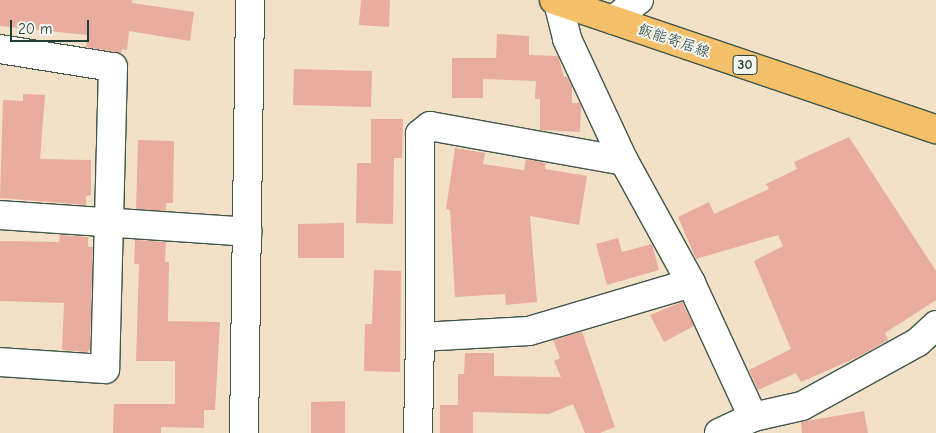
<!DOCTYPE html>
<html>
<head>
<meta charset="utf-8">
<style>
  body { margin:0 }
  #map { position:relative; width:936px; height:433px; overflow:hidden; background:#f3e1c7; font-family:"Comic Neue","Klee One",sans-serif }
  div>[style] { position:absolute }
  .building>* { inset:0; background:#e9ada0 }
  .roads { filter:drop-shadow(1px 0 #3f564a) drop-shadow(-1px 0 #3f564a) drop-shadow(0 1px #3f564a) drop-shadow(0 -1px #3f564a) }
  .minor>* { height:28px; margin:-14px; padding:0 14px; transform-origin:14px; border-radius:14px; background:#fff }
  .tertiary>* { height:28px; margin:-14px; padding:0 14px; transform-origin:14px; border-radius:14px; background:#fff }
  .primary>* { height:28px; margin:-14px; padding:0 14px; transform-origin:14px; border-radius:14px; background:#f4c16a }
  span { translate:-50% -50%; white-space:nowrap; text-align:center; line-height:1.15; -webkit-text-stroke:4px #f6f6f2; paint-order:stroke }
  .shield-label span { padding:1px 4px; background:#f6f6f2; border:1px solid; border-radius:4px; -webkit-text-stroke-width:0 }
  .shield-label { font-size:14px; color:#1f3d34; font-weight:700 }
  .street-label { font-size:15px; color:#1f3d34 }
  .scale { position:absolute; left:10px; top:20px; width:79px; height:22px; box-sizing:border-box; border:2px solid #1f3d34; border-top:0; padding-left:6px; font-size:15px; line-height:18px; white-space:nowrap; color:#1f3d34; -webkit-text-stroke:4px #f6f6f2; paint-order:stroke }
</style>
</head>
<body>
<div id="map">
  <div class="building">
    <i style="clip-path:polygon(0 0,132px 0,132px 3px,194px 12px,190px 41px,129px 31px,127px 50px,122px 49px,121px 53px,86px 47px,87px 35px,0 26px)"></i>
    <i style="clip-path:polygon(361px 0,390px 0,389px 27px,359px 25px)"></i>
    <i style="clip-path:polygon(497px 34px,529px 36px,529px 55px,558px 56px,564px 77px,567px 77px,572px 86px,572px 103px,580px 103px,581px 106px,580px 132px,540px 130px,540px 99px,535px 99px,536px 81px,483px 79px,483px 98px,452px 98px,452px 58px,496px 58px)"></i>
    <i style="clip-path:polygon(294px 69px,372px 71px,371px 107px,293px 105px)"></i>
    <i style="clip-path:polygon(23px 94px,45px 95px,40px 159px,91px 160px,91px 195px,86px 196px,86px 205px,0 198px,3px 100px,23px 101px)"></i>
    <i style="clip-path:polygon(371px 119px,403px 119px,402px 158px,394px 158px,393px 224px,356px 223px,357px 163px,371px 163px)"></i>
    <i style="clip-path:polygon(849px 137px,936px 271px,936px 300px,885px 333px,888px 340px,858px 357px,801px 382px,796px 373px,758px 390px,749px 370px,791px 349px,754px 261px,783px 246px,778px 235px,696px 259px,678px 217px,709px 202px,714px 214px,769px 189px,766px 184px,797px 169px,794px 162px)"></i>
    <i style="clip-path:polygon(138px 140px,174px 141px,173px 203px,166px 203px,166px 211px,136px 209px)"></i>
    <i style="clip-path:polygon(455px 148px,485px 153px,483px 164px,524px 170px,526px 159px,546px 163px,545px 169px,587px 176px,579px 225px,530px 216px,537px 302px,506px 305px,505px 294px,455px 297px,450px 210px,446px 209px)"></i>
    <i style="clip-path:polygon(344px 223px,344px 258px,298px 258px,298px 224px)"></i>
    <i style="clip-path:polygon(60px 235px,88px 237px,88px 247px,93px 247px,90px 349px,87px 352px,62px 350px,64px 303px,0 301px,0 241px,59px 242px)"></i>
    <i style="clip-path:polygon(618px 238px,622px 252px,652px 244px,659px 270px,607px 285px,596px 244px)"></i>
    <i style="clip-path:polygon(135px 240px,166px 242px,165px 262px,169px 262px,168px 321px,220px 322px,215px 410px,204px 410px,204px 428px,161px 427px,161px 433px,113px 433px,114px 404px,175px 404px,175px 361px,136px 361px,139px 264px,134px 264px)"></i>
    <i style="clip-path:polygon(374px 270px,401px 271px,400px 372px,364px 371px,365px 324px,372px 324px)"></i>
    <i style="clip-path:polygon(682px 302px,694px 326px,664px 342px,650px 315px)"></i>
    <i style="clip-path:polygon(582px 332px,615px 427px,600px 433px,585px 433px,573px 404px,549px 414px,473px 412px,473px 433px,440px 433px,440px 405px,458px 405px,458px 374px,464px 374px,465px 353px,494px 353px,494px 376px,561px 377px,554px 361px,560px 358px,553px 340px)"></i>
    <i style="clip-path:polygon(345px 401px,345px 433px,311px 433px,311px 402px)"></i>
    <i style="clip-path:polygon(864px 411px,868px 433px,802px 433px,801px 422px)"></i>
  </div>
  <div class="roads">
    <div class="minor">
      <i style="left:558px;top:2px;width:38px;rotate:76deg"></i>
      <i style="left:567px;top:39px;width:135px;rotate:65deg"></i>
      <i style="left:624px;top:161px;width:139px;rotate:61.2deg"></i>
      <i style="left:691px;top:283px;width:148px;rotate:65.2deg"></i>
      <i style="left:613px;top:20px;width:33px;rotate:-38deg"></i>
      <i style="left:0;top:49px;width:114px;rotate:9.1deg"></i>
      <i style="left:113px;top:67px;width:302px;rotate:91.5deg"></i>
      <i style="left:105px;top:369px;width:105px;rotate:-176.2deg"></i>
      <i style="left:624px;top:161px;width:197px;rotate:-169.8deg"></i>
      <i style="left:430px;top:126px;width:13px;rotate:141deg"></i>
      <i style="left:420px;top:134px;width:203px;rotate:90deg"></i>
      <i style="left:420px;top:337px;width:109px;rotate:-3.2deg"></i>
      <i style="left:529px;top:331px;width:169px;rotate:-16.5deg"></i>
      <i style="left:0;top:215px;width:248px;rotate:3.9deg"></i>
      <i style="left:418px;top:433px;width:96px;rotate:-88.8deg"></i>
      <i style="left:719px;top:433px;width:38px;rotate:-25deg"></i>
      <i style="left:753px;top:417px;width:50px;rotate:-12.7deg"></i>
      <i style="left:802px;top:406px;width:132px;rotate:-28.9deg"></i>
      <i style="left:918px;top:342px;width:25px;rotate:-43deg"></i>
    </div>
    <div class="tertiary">
      <i style="left:244px;top:433px;width:433px;rotate:-89.2deg"></i>
    </div>
    <div class="primary">
      <i style="left:554px;top:0;width:403px;rotate:18.7deg"></i>
    </div>
  </div>
  <div class="shield-label">
    <span style="left:745px;top:65px">30</span>
  </div>
  <div class="street-label">
    <span style="left:674px;top:41px;rotate:19deg">飯能寄居線</span>
  </div>
  <div class="scale">20 m</div>
</div>
</body>
</html>
